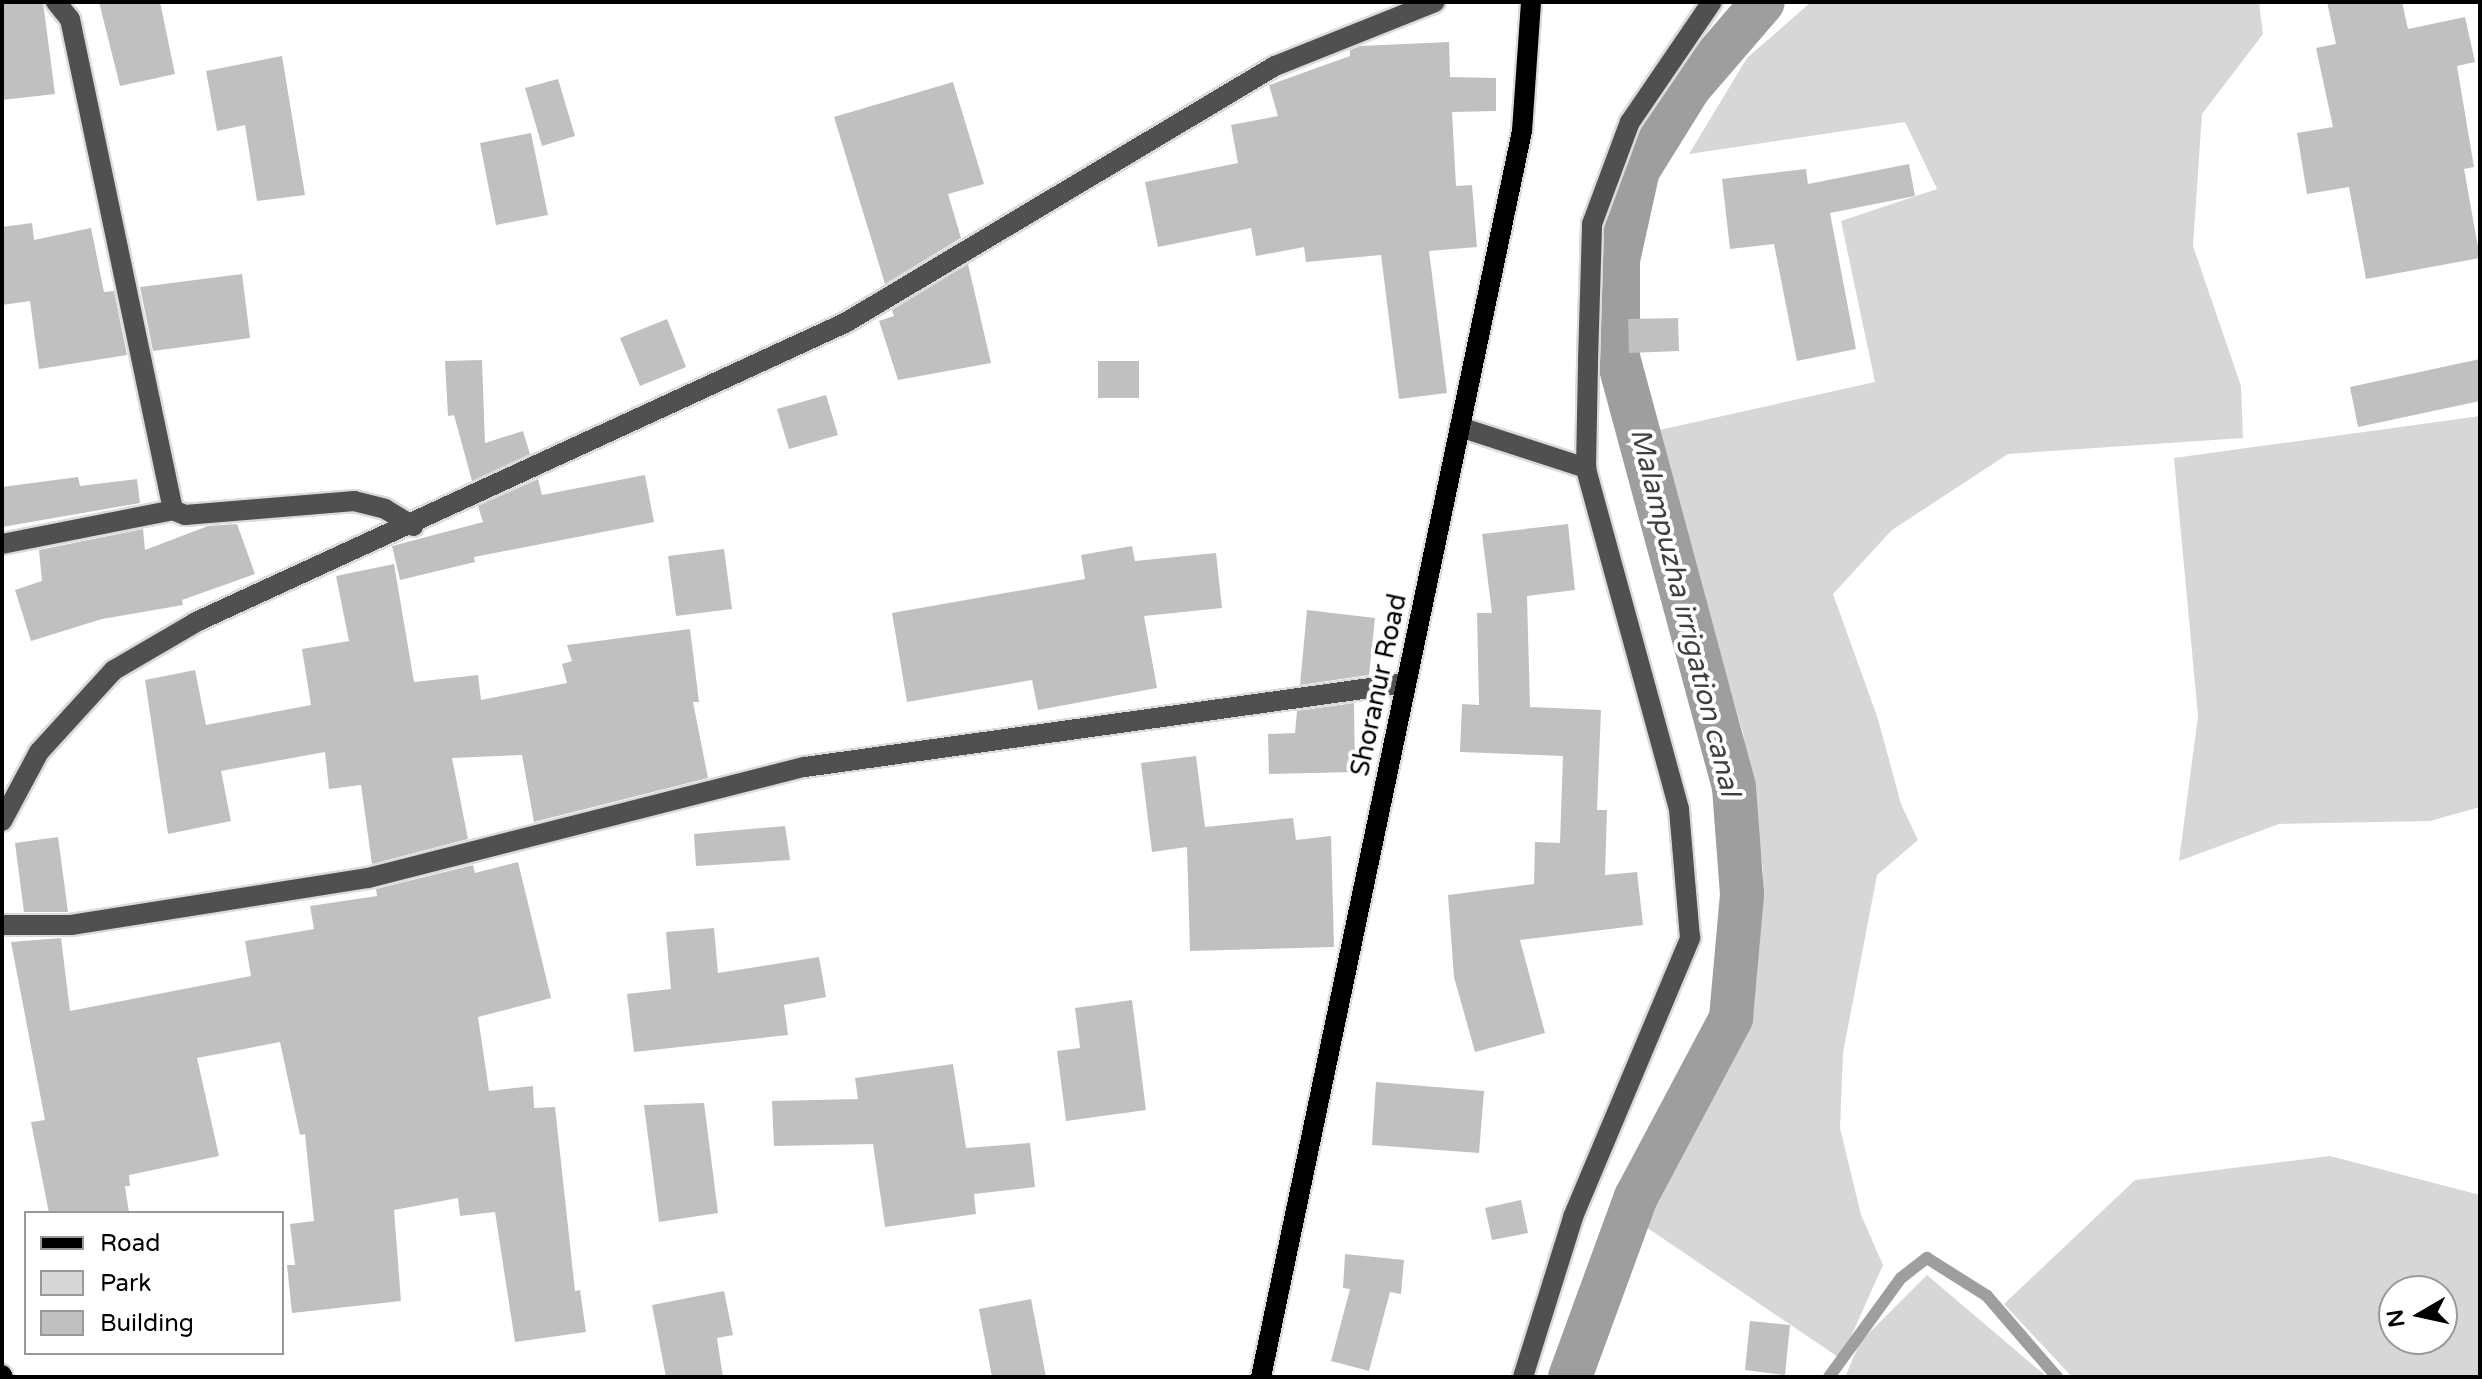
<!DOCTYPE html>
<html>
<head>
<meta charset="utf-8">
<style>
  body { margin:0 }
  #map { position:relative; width:2482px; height:1379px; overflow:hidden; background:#fff; font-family:"Varela Round",sans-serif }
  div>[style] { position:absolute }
  .green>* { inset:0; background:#d7d7d7 }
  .stream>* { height:12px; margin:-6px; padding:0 6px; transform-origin:6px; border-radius:6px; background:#9e9e9e }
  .canal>* { height:44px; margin:-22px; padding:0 22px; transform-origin:22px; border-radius:22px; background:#9e9e9e }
  .building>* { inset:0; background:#c0c0c0 }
  .roads { filter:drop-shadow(2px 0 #dbdbdb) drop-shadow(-2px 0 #dbdbdb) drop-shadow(0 2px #dbdbdb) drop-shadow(0 -2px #dbdbdb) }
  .minor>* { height:20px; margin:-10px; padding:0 10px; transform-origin:10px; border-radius:10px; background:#505050 }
  .major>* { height:20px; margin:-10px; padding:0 10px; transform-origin:10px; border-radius:10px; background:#000 }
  span { translate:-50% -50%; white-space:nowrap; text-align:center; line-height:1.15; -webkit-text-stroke:8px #fff; paint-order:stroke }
  .street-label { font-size:26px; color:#000 }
  .water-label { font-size:28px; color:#3f3f3f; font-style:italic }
  .frame { position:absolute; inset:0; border:4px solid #000; pointer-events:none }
  .legend { position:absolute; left:24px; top:1211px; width:260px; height:144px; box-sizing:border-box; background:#fff; border:2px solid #999; margin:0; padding:10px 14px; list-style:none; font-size:24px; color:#000 }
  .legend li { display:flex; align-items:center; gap:16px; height:40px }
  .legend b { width:40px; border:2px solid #999 }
  .north { position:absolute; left:2378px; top:1275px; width:80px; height:80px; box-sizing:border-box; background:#fff; border:2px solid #999; border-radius:50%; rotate:261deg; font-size:22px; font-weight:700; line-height:32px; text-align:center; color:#000 }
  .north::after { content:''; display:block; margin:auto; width:28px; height:36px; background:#000; clip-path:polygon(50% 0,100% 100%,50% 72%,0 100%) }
</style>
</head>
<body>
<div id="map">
  <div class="green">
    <i style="clip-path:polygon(1811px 2px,2259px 2px,2263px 34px,2202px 114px,2193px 246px,2241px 386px,2243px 438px,2008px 454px,1892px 530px,1833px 594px,1878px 719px,1901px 804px,1918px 840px,1877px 875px,1843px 1053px,1840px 1128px,1861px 1215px,1883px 1265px,1841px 1359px,1643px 1225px,1756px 985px,1763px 869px,1743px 733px,1655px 431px,1875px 382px,1841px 221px,1937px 189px,1905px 122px,1689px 154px,1747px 58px)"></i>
    <i style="clip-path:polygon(2480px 416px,2480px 807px,2430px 821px,2279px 824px,2179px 861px,2198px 716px,2174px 458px)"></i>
    <i style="clip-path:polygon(evenodd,2330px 1156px,2480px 1195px,2480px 1377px,2072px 1377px,2004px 1304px,2135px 1180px,2330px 1156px,2394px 1291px,2442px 1291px,2442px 1339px,2394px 1339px,2394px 1291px)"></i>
    <i style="clip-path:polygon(1927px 1275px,2047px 1377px,1845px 1377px,1860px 1342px)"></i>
  </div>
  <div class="stream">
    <i style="left:1829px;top:1377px;width:122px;rotate:-54deg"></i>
    <i style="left:1901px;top:1278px;width:33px;rotate:-38deg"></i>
    <i style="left:1927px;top:1258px;width:71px;rotate:32.3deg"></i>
    <i style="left:1987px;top:1296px;width:107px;rotate:49.2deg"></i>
  </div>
  <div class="canal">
    <i style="left:1570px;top:1377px;width:192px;rotate:-69.9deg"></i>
    <i style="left:1636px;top:1197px;width:203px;rotate:-62deg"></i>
    <i style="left:1731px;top:1018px;width:124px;rotate:-84.9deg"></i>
    <i style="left:1742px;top:894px;width:107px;rotate:-94.3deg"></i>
    <i style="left:1734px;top:787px;width:445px;rotate:-105.1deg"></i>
    <i style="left:1618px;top:357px;width:97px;rotate:-90deg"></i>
    <i style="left:1618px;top:260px;width:92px;rotate:-77.5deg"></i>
    <i style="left:1638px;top:170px;width:97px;rotate:-58.1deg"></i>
    <i style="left:1689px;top:88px;width:113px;rotate:-49.3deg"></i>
  </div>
  <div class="building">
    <i style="clip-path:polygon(2px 2px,43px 2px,55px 94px,2px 100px)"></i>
    <i style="clip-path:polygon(99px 2px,160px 2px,175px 74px,120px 86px)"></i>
    <i style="clip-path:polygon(2327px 2px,2402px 2px,2408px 29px,2465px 17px,2475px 62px,2457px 66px,2474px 167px,2464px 169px,2480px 258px,2366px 279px,2349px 187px,2307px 194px,2297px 133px,2333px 127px,2316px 48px,2336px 44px)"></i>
    <i style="clip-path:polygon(1449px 42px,1450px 77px,1496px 78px,1496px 111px,1452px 112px,1456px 186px,1472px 185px,1477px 247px,1429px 251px,1447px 393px,1399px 399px,1381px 255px,1306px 262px,1304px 247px,1256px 256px,1251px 228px,1158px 247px,1145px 182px,1238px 163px,1231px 125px,1278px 116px,1269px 85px,1350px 56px,1350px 50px,1360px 46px)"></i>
    <i style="clip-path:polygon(282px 56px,305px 195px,257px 201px,245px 125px,217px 131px,206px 71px)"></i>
    <i style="clip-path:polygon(558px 79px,575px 136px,542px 146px,525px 88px)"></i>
    <i style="clip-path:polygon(953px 82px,984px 184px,948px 194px,961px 238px,885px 284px,834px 117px)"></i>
    <i style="clip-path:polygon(531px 133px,548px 215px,496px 225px,480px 143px)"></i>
    <i style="clip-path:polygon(1909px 164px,1915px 196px,1830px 213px,1856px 349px,1797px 361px,1774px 244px,1730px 249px,1722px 179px,1806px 169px,1808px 184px)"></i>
    <i style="clip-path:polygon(32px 223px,34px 240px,91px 228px,104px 292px,114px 291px,127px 355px,39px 369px,30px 301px,2px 305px,2px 227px)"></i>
    <i style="clip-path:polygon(968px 264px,991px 363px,898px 380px,879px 321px,894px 316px,892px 310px)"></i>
    <i style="clip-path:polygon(242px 274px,250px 338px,153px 351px,140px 287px)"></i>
    <i style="clip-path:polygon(1678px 318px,1679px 351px,1629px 353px,1628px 319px)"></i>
    <i style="clip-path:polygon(667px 319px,686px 367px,640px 386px,620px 338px)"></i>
    <i style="clip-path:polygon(2480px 359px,2480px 401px,2358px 427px,2350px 387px)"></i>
    <i style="clip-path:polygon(482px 360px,485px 443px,523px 431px,530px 454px,472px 481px,454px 415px,448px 416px,445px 361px)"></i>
    <i style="clip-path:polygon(1098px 361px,1139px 361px,1139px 398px,1098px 398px)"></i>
    <i style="clip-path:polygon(826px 395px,838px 435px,789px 449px,777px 409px)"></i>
    <i style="clip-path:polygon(645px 475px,654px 522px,474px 557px,475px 562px,400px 580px,392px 546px,483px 522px,478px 506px,538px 479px,542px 495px)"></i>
    <i style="clip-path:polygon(78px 477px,80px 486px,137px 479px,140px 503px,2px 527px,2px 487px)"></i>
    <i style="clip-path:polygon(237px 524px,255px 574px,182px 600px,183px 605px,102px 619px,31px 641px,15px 590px,42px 581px,39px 550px,143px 529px,145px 550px,208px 526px)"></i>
    <i style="clip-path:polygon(1568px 524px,1575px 590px,1527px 596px,1530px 707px,1601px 710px,1597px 810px,1607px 810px,1605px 875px,1637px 872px,1643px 925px,1520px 940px,1545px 1033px,1475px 1052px,1454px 977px,1448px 895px,1534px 884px,1535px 842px,1560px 843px,1563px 756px,1460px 752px,1462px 704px,1479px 705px,1477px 613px,1492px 613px,1482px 534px)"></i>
    <i style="clip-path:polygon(1132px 546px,1135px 561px,1216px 553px,1222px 608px,1144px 616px,1157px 688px,1038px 710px,1032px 680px,907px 702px,892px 613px,1085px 579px,1081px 555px)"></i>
    <i style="clip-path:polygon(724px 549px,732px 609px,676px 616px,668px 556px)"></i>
    <i style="clip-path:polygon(394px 564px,414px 682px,478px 675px,481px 700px,567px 683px,562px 664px,572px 661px,567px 645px,690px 629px,699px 702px,693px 702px,708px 778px,534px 822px,522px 755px,452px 758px,468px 839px,372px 864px,361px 785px,329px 789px,325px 752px,221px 771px,231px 821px,168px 834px,145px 680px,195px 670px,206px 725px,311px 705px,302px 649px,349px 641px,336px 576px)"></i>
    <i style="clip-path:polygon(1307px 610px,1375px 618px,1369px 675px,1300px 685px)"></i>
    <i style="clip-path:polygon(1354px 703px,1355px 772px,1269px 774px,1268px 734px,1295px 733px,1297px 711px)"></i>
    <i style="clip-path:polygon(1196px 756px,1205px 827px,1293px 818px,1296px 840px,1331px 836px,1334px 947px,1190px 951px,1187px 847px,1152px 852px,1141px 763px)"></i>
    <i style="clip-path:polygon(785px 826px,790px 860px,696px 866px,694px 834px)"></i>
    <i style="clip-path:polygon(58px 837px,68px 912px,24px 912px,15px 843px)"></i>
    <i style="clip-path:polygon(518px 862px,551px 998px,478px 1017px,489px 1091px,533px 1086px,534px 1108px,555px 1107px,575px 1291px,580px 1290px,586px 1332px,515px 1342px,495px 1212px,460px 1216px,458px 1198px,394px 1210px,401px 1301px,292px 1313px,287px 1265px,295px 1265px,290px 1224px,314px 1221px,305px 1134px,300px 1135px,280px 1042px,197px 1058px,219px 1156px,129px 1175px,130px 1186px,125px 1186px,129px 1213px,49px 1213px,31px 1122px,45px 1120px,11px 942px,61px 938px,70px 1011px,251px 976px,245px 941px,314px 929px,310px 906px,377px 896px,376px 889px,473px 865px,475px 873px)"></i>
    <i style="clip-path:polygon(714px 928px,718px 973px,819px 957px,826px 997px,784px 1005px,788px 1035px,634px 1052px,627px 994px,671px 989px,666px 932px)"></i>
    <i style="clip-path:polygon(1132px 1000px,1146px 1110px,1066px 1121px,1057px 1051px,1080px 1048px,1075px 1008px)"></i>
    <i style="clip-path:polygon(953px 1064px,966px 1148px,1030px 1143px,1035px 1187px,974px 1194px,976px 1214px,885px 1227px,873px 1144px,774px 1146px,772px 1101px,858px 1099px,855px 1078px)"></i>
    <i style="clip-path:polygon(1376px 1082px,1484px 1091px,1479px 1153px,1372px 1145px)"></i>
    <i style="clip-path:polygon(704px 1103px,718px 1213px,659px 1222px,644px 1105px)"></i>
    <i style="clip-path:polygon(1521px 1200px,1528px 1233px,1492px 1240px,1485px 1208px)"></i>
    <i style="clip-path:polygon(1345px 1254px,1404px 1260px,1401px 1294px,1390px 1292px,1369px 1371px,1331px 1361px,1350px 1289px,1343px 1288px)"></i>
    <i style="clip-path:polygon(724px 1291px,733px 1335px,717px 1338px,723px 1377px,666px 1377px,652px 1305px)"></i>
    <i style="clip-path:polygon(1031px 1299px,1046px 1377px,992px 1377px,979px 1309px)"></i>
    <i style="clip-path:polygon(1750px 1321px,1790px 1325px,1785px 1375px,1745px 1370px)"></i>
  </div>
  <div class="roads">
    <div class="minor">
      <i style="left:56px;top:2px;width:22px;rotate:51deg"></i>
      <i style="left:70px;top:19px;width:502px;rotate:78.15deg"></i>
      <i style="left:173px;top:510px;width:13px;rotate:23deg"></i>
      <i style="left:185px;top:515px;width:170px;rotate:-4.7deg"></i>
      <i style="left:354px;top:501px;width:32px;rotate:14deg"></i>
      <i style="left:385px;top:509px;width:33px;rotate:31deg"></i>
      <i style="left:1460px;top:427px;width:133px;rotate:18deg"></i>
      <i style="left:2px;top:544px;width:174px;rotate:-11.2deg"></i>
      <i style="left:2px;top:821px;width:78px;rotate:-61.8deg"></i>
      <i style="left:39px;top:752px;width:111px;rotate:-47.6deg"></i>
      <i style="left:114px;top:670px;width:95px;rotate:-30.3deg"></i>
      <i style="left:196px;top:622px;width:715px;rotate:-24.74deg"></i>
      <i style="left:845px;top:323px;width:501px;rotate:-30.87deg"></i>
      <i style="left:1275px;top:66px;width:172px;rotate:-21.8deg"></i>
      <i style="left:2px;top:925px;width:69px"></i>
      <i style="left:71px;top:925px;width:301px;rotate:-9deg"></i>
      <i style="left:368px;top:878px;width:451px;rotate:-14.3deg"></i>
      <i style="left:805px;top:767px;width:607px;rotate:-7.96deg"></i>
      <i style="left:1523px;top:1377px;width:168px;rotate:-72.6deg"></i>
      <i style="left:1573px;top:1217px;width:303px;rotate:-67.2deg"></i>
      <i style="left:1690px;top:938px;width:129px;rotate:-94.9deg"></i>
      <i style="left:1679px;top:809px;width:353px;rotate:-105.3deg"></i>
      <i style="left:1586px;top:468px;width:107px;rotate:-88.9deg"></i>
      <i style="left:1588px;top:361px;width:137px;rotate:-88.3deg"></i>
      <i style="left:1592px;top:224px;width:109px;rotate:-69.6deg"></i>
      <i style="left:1630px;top:122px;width:145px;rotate:-55.7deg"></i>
    </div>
    <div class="major">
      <i style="left:2px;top:1375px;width:2px;rotate:63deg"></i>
      <i style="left:1261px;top:1377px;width:1273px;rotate:-78.17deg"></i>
      <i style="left:1522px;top:131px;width:129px;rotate:-86deg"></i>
    </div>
  </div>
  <div class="street-label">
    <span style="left:1379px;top:685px;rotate:-78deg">Shoranur Road</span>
  </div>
  <div class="water-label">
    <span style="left:1685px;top:612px;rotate:76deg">Malampuzha irrigation canal</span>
  </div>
  <div class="frame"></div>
  <ul class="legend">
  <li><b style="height:10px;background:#000"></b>Road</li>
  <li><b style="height:22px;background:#d7d7d7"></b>Park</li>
  <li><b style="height:22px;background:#c0c0c0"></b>Building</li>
  </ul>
  <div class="north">N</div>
</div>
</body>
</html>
